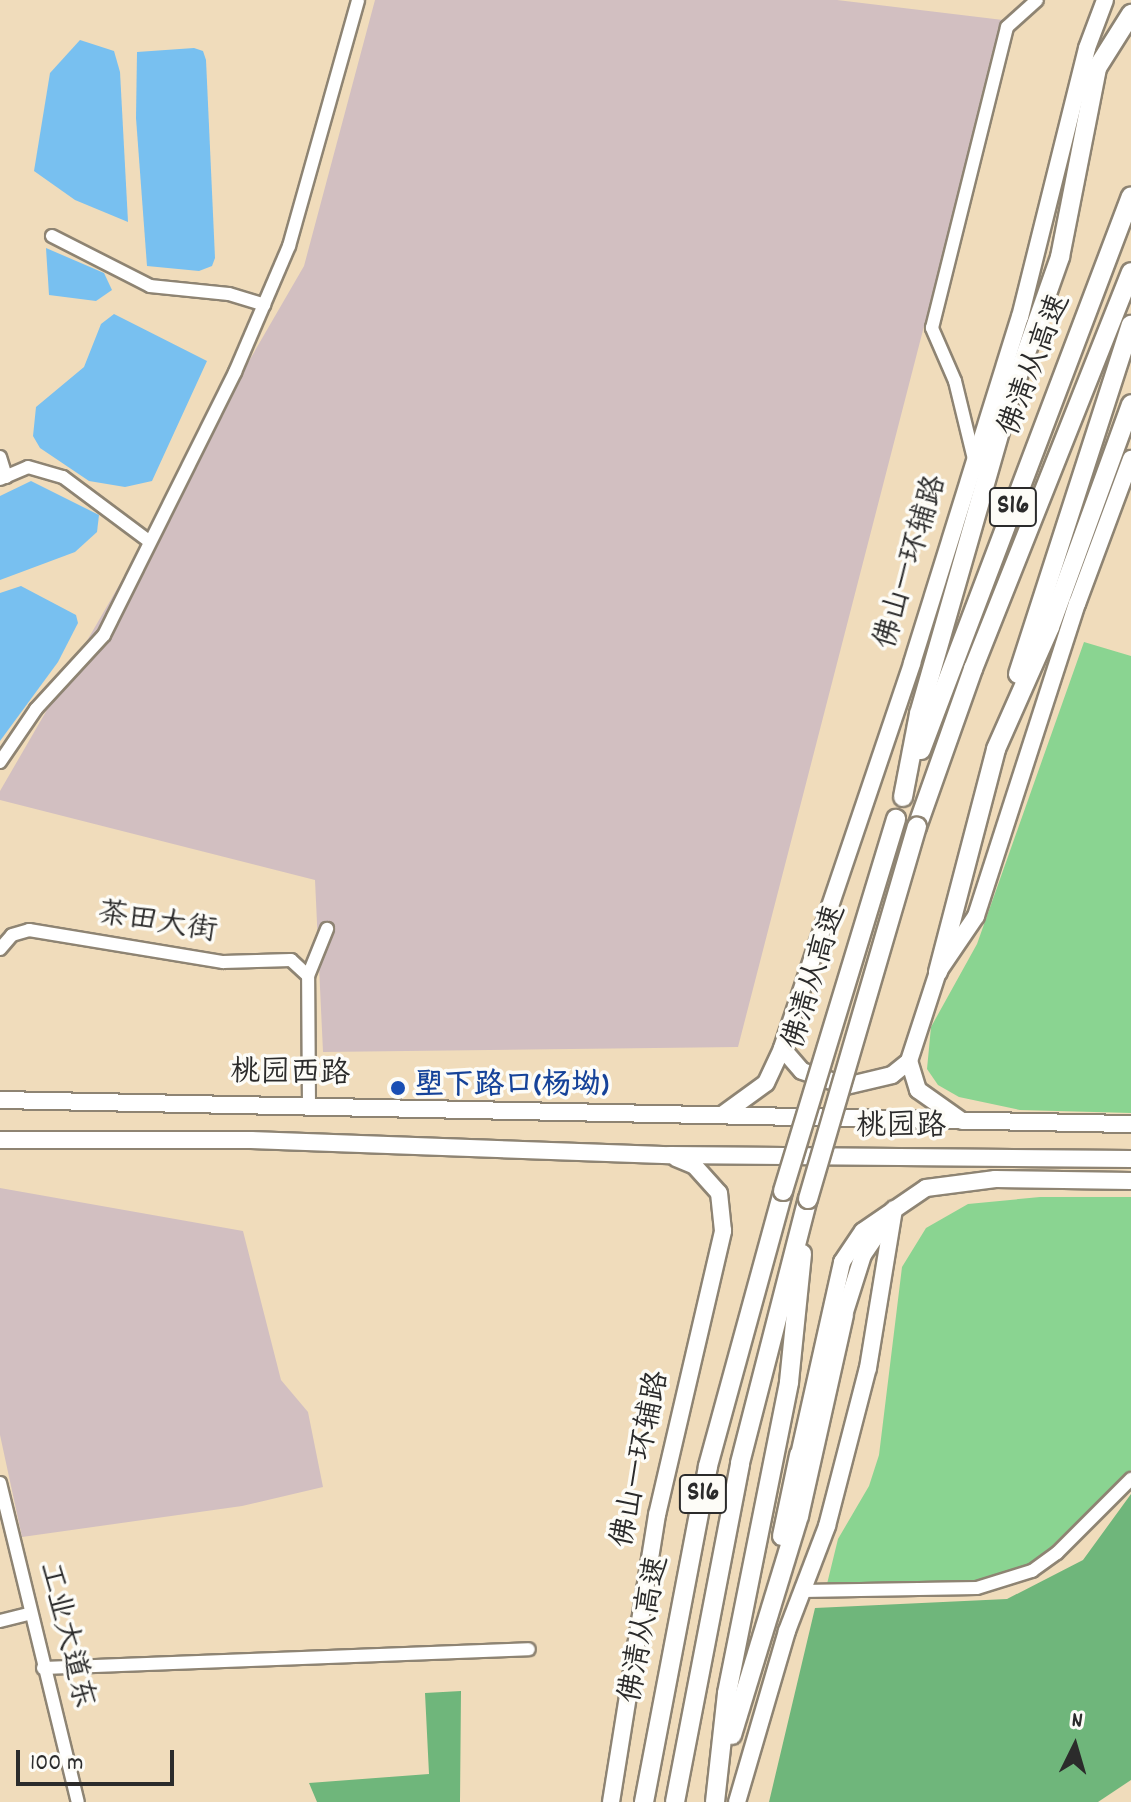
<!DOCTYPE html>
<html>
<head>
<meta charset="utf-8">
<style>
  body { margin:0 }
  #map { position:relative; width:1131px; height:1802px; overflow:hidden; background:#f0dcbb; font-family:Dekko,"LXGW WenKai TC",sans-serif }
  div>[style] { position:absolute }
  .industrial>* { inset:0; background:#d2bfc1 }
  .green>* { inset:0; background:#8ad491 }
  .forest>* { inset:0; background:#6fb67b }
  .water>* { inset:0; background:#78c0f0 }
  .roads { filter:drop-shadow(2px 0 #8e8473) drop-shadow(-2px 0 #8e8473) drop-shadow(0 2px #8e8473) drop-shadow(0 -2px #8e8473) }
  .minor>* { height:12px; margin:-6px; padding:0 6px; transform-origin:6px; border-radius:6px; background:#fff }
  .major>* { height:16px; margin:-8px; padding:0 8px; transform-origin:8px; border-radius:8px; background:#fff }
  .highway>* { height:18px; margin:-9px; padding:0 9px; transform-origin:9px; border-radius:9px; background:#fff }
  .bridges { filter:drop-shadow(2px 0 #8e8473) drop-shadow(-2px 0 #8e8473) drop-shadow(0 2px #8e8473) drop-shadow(0 -2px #8e8473) }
  .highway-bridge>* { height:18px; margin:-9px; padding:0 9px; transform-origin:9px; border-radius:9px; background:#fff }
  .dots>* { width:22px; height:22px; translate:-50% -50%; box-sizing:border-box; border:4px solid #fdfcf7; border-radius:50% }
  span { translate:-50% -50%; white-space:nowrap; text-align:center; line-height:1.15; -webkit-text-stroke:7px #fdfcf7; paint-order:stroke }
  .shield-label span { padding:2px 6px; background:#fdfcf7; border:2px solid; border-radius:6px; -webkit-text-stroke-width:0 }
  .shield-label { font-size:28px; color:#2b2b2b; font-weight:700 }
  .street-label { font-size:30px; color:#2b2b2b }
  .transit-label { font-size:30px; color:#164399; font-weight:700 }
  .left { translate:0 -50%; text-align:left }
  .north { position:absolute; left:1035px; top:1706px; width:80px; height:80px; -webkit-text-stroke:6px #fdfcf7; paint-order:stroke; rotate:5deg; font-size:22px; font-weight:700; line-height:32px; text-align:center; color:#2b2b2b }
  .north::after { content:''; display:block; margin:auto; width:28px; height:36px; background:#2b2b2b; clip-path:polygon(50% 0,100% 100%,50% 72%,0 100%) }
  .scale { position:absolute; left:16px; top:1750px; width:158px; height:36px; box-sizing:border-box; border:4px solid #2b2b2b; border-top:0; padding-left:10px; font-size:24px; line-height:28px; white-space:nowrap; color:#2b2b2b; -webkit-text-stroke:6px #fdfcf7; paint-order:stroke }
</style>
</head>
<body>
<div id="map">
  <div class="industrial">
    <i style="clip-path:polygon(375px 0,837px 0,1003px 20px,738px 1047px,323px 1052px,315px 880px,0 800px,0 791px,304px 266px)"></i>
    <i style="clip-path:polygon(0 1188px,243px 1231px,281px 1380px,308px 1412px,323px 1487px,242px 1506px,22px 1537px,0 1435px)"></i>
  </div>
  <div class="green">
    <i style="clip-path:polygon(1084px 642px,1131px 656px,1131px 1113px,1020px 1110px,959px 1097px,938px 1085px,927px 1069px,931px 1027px,977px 944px)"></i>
    <i style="clip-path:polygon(1040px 1197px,1131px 1197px,1131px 1470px,1034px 1563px,976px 1585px,826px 1588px,838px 1539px,869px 1486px,879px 1455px,902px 1267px,926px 1228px,968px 1204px)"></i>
  </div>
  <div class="forest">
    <i style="clip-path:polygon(1131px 1494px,1131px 1780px,1098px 1802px,769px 1802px,815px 1608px,1007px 1599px,1083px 1560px)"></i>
    <i style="clip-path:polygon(461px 1691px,460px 1802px,317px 1802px,309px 1783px,429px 1774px,425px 1693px)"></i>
  </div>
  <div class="water">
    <i style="clip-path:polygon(80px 40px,114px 51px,120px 72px,128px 222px,75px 200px,34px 171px,50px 73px)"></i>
    <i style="clip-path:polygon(194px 48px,203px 51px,206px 60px,215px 258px,212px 266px,199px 271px,147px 266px,136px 118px,137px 52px)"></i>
    <i style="clip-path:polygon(46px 248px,104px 273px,112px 290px,96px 301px,49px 295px)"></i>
    <i style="clip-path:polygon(114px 314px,207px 361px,152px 481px,125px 487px,89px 481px,40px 448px,33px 436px,36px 407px,84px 367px,101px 324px)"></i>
    <i style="clip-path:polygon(31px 481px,99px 515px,97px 532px,75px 552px,0 580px,0 496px)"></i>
    <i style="clip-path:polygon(21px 586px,76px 615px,78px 623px,58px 662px,0 741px,0 593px)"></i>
  </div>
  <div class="roads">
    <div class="minor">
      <i style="left:52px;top:236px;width:110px;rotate:27deg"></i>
      <i style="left:150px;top:286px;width:79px;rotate:5.8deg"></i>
      <i style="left:229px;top:294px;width:37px;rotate:17deg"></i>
      <i style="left:0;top:457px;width:21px;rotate:73deg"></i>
      <i style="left:974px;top:459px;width:80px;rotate:-103.7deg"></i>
      <i style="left:955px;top:381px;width:58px;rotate:-113.5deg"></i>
      <i style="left:932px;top:328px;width:310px;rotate:-76deg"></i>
      <i style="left:1007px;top:27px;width:40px;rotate:-42deg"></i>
      <i style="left:0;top:479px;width:30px;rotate:-23deg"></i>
      <i style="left:28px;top:467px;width:36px;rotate:16deg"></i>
      <i style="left:63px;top:477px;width:107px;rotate:36.7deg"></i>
      <i style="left:0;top:762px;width:64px;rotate:-55.8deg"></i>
      <i style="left:36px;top:709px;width:100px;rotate:-47.4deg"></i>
      <i style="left:104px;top:635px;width:294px;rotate:-63.5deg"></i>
      <i style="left:235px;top:372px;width:137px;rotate:-66.8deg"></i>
      <i style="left:289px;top:246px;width:255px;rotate:-74.3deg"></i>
      <i style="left:0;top:949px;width:18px;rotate:-49deg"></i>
      <i style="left:12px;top:935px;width:18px;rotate:-16deg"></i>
      <i style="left:29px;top:930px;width:197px;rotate:9.4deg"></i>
      <i style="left:223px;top:962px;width:68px;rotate:-1.7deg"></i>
      <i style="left:291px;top:960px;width:23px;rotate:43deg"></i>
      <i style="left:309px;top:1105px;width:129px;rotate:-90.4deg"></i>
      <i style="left:308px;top:976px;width:51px;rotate:-68deg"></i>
      <i style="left:0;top:1483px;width:328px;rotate:76.3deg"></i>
      <i style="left:802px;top:1591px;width:175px;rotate:-1deg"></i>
      <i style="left:977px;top:1588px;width:58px;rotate:-17.2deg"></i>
      <i style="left:1032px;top:1571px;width:31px;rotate:-36deg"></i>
      <i style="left:1057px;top:1553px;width:105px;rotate:-45deg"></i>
      <i style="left:0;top:1621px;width:32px;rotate:-14deg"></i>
      <i style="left:43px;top:1668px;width:486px;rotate:-2.2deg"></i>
    </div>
    <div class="major">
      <i style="left:782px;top:1048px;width:30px;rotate:49deg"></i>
      <i style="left:802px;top:1071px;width:46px;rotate:18.8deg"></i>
      <i style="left:846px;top:1086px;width:47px;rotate:-13.4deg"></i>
      <i style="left:892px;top:1075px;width:22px;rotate:-39deg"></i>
      <i style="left:0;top:1100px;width:1131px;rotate:1.22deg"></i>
      <i style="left:722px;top:1115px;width:54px;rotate:-36deg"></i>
      <i style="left:766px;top:1083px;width:38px;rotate:-65deg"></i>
      <i style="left:782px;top:1048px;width:406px;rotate:-71.3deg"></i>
      <i style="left:912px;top:663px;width:362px;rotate:-72.7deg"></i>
      <i style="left:1020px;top:317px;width:277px;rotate:-76deg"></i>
      <i style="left:1087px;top:48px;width:51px;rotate:-69.4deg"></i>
      <i style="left:962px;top:1121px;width:54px;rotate:-144.8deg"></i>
      <i style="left:918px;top:1090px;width:30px;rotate:-107deg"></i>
      <i style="left:909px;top:1061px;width:94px;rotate:-72deg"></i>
      <i style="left:938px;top:972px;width:68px;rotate:-55.8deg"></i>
      <i style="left:976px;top:916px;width:328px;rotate:-72.1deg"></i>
      <i style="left:1077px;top:604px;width:155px;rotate:-69.6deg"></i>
      <i style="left:0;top:1140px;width:251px"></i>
      <i style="left:251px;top:1140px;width:419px;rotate:2.1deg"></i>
      <i style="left:670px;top:1155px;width:461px;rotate:0.5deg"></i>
      <i style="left:844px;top:1315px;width:63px;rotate:-72.4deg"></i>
      <i style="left:863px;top:1255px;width:46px;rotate:-55.6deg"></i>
      <i style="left:799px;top:1455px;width:198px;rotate:-77.4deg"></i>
      <i style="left:842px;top:1262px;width:37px;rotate:-56deg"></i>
      <i style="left:863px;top:1231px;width:76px;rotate:-34.3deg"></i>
      <i style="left:926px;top:1188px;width:70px;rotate:-7.4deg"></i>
      <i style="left:995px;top:1179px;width:136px;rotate:0.8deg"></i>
      <i style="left:611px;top:1802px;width:291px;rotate:-80.9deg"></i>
      <i style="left:657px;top:1515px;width:292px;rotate:-76.9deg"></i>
      <i style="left:723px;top:1231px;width:38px;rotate:-96deg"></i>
      <i style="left:719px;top:1193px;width:36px;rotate:-132deg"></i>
      <i style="left:695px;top:1166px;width:21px;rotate:-157deg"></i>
      <i style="left:737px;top:1802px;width:178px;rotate:-73.7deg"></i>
      <i style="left:787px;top:1631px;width:112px;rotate:-69.1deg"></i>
      <i style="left:827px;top:1526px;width:163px;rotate:-75.5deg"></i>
      <i style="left:868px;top:1368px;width:161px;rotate:-80.7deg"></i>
    </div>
    <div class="highway">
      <i style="left:1018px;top:674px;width:367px;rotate:-72.1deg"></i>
      <i style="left:921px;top:750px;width:592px;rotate:-69.24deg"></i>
      <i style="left:903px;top:797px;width:85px;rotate:-79.1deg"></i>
      <i style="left:919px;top:714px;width:323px;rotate:-74deg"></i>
      <i style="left:1008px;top:404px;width:156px;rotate:-70.5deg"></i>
      <i style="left:1060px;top:257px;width:193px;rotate:-78.9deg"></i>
      <i style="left:1097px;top:68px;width:64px;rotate:-57.8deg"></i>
      <i style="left:917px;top:827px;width:168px;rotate:-70.5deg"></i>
      <i style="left:973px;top:669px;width:427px;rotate:-68.3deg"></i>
      <i style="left:938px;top:972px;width:230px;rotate:-75.4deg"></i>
      <i style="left:996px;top:749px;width:133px;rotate:-66.1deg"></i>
      <i style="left:1050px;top:627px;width:237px;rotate:-70deg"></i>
      <i style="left:782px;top:1536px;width:83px;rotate:-78.1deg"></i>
      <i style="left:732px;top:1735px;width:229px;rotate:-73deg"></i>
      <i style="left:799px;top:1516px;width:206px;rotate:-77.4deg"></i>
      <i style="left:644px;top:1802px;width:342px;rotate:-79.2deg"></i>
      <i style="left:708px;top:1466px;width:285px;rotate:-74.7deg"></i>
      <i style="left:675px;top:1802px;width:345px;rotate:-79.1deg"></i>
      <i style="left:740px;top:1463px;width:273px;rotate:-75.6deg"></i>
      <i style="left:715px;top:1802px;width:110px;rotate:-83.7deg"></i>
      <i style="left:727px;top:1693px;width:317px;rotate:-78.7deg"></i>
      <i style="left:789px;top:1382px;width:129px;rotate:-84.2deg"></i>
    </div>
  </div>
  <div class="bridges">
    <div class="highway-bridge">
      <i style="left:783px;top:1191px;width:389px;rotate:-73.1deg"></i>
      <i style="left:808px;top:1199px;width:388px;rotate:-73.7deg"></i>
    </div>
  </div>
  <div class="dots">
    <i style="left:398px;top:1088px;background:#1a4fb4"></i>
  </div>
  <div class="shield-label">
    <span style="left:1013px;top:507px">S16</span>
    <span style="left:703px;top:1494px">S16</span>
  </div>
  <div class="street-label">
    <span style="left:1037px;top:366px;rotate:-69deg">佛清从高速</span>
    <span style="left:913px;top:563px;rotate:-73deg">佛山一环辅路</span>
    <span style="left:157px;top:925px;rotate:9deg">茶田大街</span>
    <span style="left:817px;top:978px;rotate:-73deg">佛清从高速</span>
    <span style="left:290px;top:1076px;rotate:1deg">桃园西路</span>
    <span style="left:901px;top:1129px">桃园路</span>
    <span style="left:643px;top:1460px;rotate:-78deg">佛山一环辅路</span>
    <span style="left:647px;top:1630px;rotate:-79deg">佛清从高速</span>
    <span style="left:64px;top:1636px;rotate:76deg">工业大道东</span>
  </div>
  <div class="transit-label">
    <span class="left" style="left:414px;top:1088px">塱下路口(杨坳)</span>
  </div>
  <div class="north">N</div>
  <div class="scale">100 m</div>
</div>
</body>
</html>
